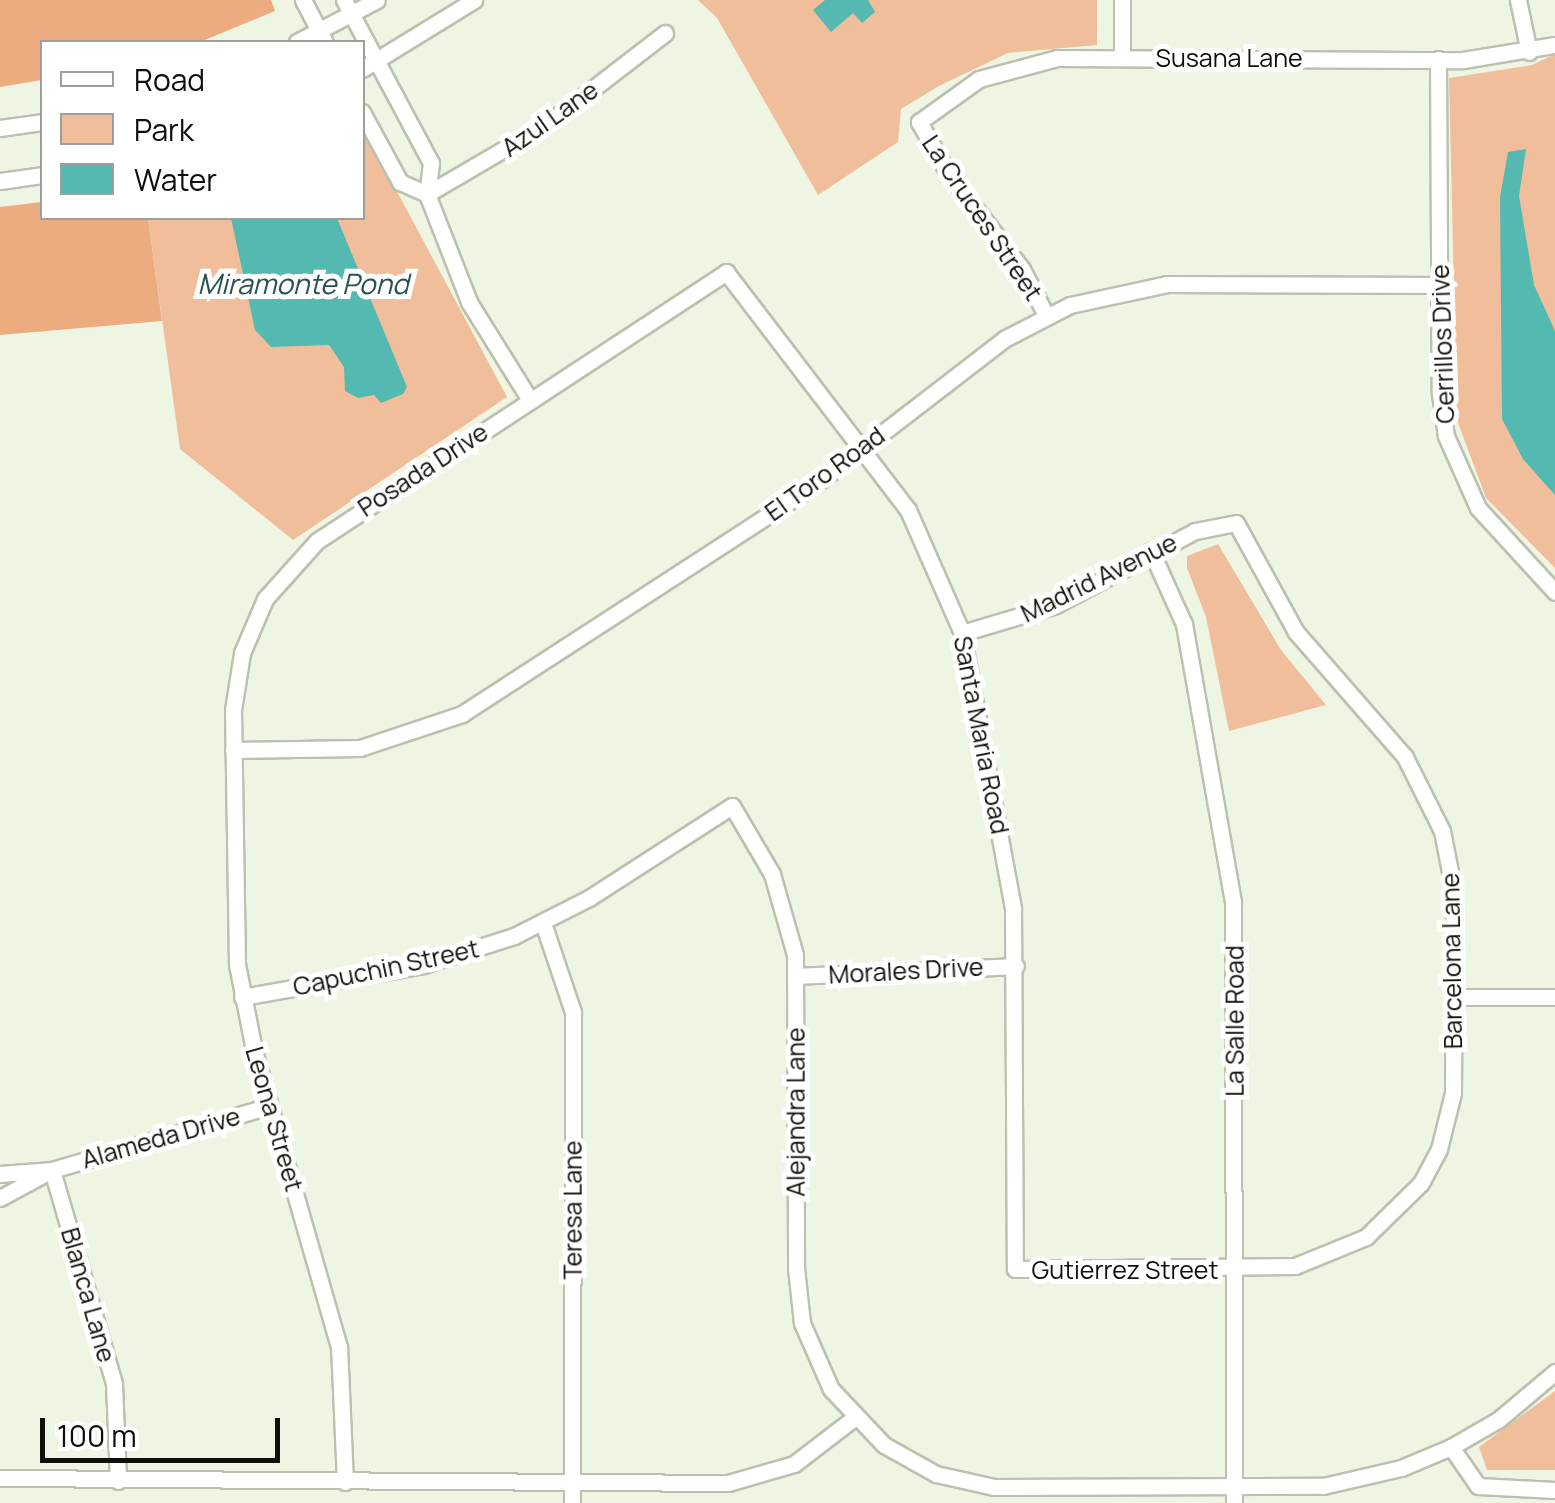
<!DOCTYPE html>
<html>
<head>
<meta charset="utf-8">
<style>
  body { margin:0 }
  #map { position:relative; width:1555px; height:1503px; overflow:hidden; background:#eff5e3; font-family:Manrope,sans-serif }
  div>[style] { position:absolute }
  .green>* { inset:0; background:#f1be9b }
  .forest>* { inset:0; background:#ecac80 }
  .water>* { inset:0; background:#53b9b1 }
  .roads { filter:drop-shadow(2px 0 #bbc0af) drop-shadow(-2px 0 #bbc0af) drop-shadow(0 2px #bbc0af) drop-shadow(0 -2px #bbc0af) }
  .minor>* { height:15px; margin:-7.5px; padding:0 7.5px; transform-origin:7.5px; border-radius:7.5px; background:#fff }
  span { translate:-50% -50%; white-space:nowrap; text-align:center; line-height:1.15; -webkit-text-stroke:10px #fff; paint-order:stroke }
  .street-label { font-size:25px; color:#0d0f09 }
  .water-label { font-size:28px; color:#265350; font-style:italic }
  .legend { position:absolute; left:40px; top:40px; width:325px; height:180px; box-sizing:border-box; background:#fff; border:2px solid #9e9f9d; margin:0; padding:12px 18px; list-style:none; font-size:30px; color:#0d0f09 }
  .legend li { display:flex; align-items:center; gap:20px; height:50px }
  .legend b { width:50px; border:2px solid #9e9f9d }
  .scale { position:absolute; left:40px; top:1418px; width:240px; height:45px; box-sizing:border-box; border:5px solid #0d0f09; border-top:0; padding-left:12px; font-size:30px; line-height:35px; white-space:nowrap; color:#0d0f09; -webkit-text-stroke:8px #fff; paint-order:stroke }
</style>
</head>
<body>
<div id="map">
  <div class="green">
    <i style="clip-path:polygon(698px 0,1097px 0,1097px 45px,1008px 53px,939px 86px,901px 109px,898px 142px,818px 195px,717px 18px)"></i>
    <i style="clip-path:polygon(1555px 54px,1555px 568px,1486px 498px,1457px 420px,1449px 78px,1532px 65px)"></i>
    <i style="clip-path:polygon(363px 128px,507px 397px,293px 540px,180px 449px,148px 218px,362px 218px)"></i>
    <i style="clip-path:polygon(1218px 544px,1281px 650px,1326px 705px,1229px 731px,1206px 617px,1187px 568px,1187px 556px)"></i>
    <i style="clip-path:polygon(1555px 1391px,1555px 1470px,1487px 1470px,1479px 1447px)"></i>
  </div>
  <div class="forest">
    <i style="clip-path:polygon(0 0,271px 0,275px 11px,200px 42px,42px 42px,42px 80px,0 87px)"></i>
    <i style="clip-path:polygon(42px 202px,42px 218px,148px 218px,162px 321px,0 335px,0 207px)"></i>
  </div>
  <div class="water">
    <i style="clip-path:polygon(825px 0,868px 0,875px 12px,862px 23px,853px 13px,831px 32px,813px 10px)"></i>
    <i style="clip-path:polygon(1526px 149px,1519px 196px,1534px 285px,1555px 331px,1555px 495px,1523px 459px,1502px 419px,1500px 197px,1508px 152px)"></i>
    <i style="clip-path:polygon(231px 218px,337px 218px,407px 387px,403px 394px,381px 403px,374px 395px,358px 398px,345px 391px,344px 367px,329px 345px,271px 347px,255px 330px)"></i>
  </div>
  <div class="roads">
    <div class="minor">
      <i style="left:303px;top:0;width:47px;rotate:62.4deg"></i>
      <i style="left:344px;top:0;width:185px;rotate:61.9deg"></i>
      <i style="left:431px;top:163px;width:31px;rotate:97deg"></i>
      <i style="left:427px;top:194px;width:116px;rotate:68.7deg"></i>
      <i style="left:469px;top:302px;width:115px;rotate:58.1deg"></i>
      <i style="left:1518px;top:0;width:53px;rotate:78.1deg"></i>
      <i style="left:297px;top:42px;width:90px;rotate:-27.7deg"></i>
      <i style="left:1122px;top:57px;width:57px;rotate:-90deg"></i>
      <i style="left:1438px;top:59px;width:335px;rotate:89.7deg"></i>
      <i style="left:1440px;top:394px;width:42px;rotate:81.9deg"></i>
      <i style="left:1446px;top:436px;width:79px;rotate:66deg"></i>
      <i style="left:1478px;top:508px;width:114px;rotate:47.5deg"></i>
      <i style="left:362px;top:69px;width:132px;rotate:-31.6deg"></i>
      <i style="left:362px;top:112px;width:80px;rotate:61.5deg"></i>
      <i style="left:400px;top:182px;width:30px;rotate:24deg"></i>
      <i style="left:0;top:128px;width:42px;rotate:-8.1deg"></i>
      <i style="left:0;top:181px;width:42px;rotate:-8.1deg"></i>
      <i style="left:427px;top:194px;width:139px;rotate:-30.3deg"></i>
      <i style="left:547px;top:124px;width:149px;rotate:-37.6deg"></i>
      <i style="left:1046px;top:315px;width:52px;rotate:-117.6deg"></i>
      <i style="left:1022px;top:269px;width:121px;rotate:-127.6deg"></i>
      <i style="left:948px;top:173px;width:59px;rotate:-119.6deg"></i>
      <i style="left:919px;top:122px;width:74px;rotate:-35.6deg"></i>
      <i style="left:979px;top:79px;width:81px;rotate:-15.1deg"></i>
      <i style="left:1057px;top:58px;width:406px;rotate:0.3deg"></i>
      <i style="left:1463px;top:60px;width:93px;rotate:-9.3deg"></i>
      <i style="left:1151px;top:551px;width:80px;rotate:65.7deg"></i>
      <i style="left:1184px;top:624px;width:282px;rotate:80deg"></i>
      <i style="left:1233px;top:902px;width:601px;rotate:89.9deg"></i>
      <i style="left:233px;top:750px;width:127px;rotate:-0.9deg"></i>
      <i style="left:360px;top:748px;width:108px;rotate:-18.4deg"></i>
      <i style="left:462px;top:714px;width:422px;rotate:-33deg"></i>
      <i style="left:816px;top:484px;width:237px;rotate:-37.6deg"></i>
      <i style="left:1004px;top:339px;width:74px;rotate:-27.3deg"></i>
      <i style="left:1070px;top:305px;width:99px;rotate:-12.2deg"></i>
      <i style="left:1167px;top:284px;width:272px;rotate:0.2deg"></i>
      <i style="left:543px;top:923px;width:94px;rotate:71.4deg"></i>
      <i style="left:573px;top:1012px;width:491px;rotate:90.1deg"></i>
      <i style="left:796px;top:976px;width:220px;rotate:-2.6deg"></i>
      <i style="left:242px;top:997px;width:184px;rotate:-10deg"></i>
      <i style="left:423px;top:965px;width:96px;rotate:-17.7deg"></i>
      <i style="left:514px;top:936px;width:84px;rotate:-26.9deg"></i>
      <i style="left:589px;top:898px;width:170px;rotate:-32.8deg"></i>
      <i style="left:732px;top:806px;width:79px;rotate:59.5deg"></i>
      <i style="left:772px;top:874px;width:84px;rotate:74.1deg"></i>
      <i style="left:795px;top:955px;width:313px;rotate:89.8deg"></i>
      <i style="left:796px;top:1268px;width:55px;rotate:83.8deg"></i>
      <i style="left:802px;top:1323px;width:72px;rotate:66.3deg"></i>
      <i style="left:831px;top:1389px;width:77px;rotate:46.6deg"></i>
      <i style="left:884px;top:1445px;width:60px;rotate:29.1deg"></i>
      <i style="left:936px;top:1474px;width:59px;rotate:12.6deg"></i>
      <i style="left:994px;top:1487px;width:329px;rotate:-0.2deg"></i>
      <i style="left:1323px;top:1486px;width:80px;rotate:-13deg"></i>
      <i style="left:1401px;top:1468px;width:54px;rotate:-22.8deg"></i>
      <i style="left:1451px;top:1447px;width:54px;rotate:-29.9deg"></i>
      <i style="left:1498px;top:1420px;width:75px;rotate:-40.1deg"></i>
      <i style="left:1455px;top:997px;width:100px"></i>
      <i style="left:52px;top:1170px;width:223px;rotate:73.8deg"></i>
      <i style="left:114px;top:1384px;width:97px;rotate:87.6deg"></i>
      <i style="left:0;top:1174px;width:52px;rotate:-4.4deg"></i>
      <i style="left:52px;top:1170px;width:227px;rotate:-16.4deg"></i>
      <i style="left:0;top:1198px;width:50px;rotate:-28.6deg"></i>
      <i style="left:1451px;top:1447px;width:47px;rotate:55.3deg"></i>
      <i style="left:1478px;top:1486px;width:77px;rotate:3deg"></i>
      <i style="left:0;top:1478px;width:728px;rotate:0.39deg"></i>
      <i style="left:728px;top:1483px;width:69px;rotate:-16.1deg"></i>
      <i style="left:794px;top:1464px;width:76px;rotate:-37.5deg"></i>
      <i style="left:345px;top:1482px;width:135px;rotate:-92.5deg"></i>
      <i style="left:339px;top:1347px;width:309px;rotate:-106deg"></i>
      <i style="left:254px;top:1050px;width:88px;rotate:-101.2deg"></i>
      <i style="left:237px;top:964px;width:254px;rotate:-90.9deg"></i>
      <i style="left:233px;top:710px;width:58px;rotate:-81deg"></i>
      <i style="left:242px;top:653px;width:59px;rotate:-66.9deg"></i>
      <i style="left:265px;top:599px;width:78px;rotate:-48.1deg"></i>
      <i style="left:317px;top:541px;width:490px;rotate:-33.3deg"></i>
      <i style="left:726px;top:272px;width:300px;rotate:52.6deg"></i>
      <i style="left:908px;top:510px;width:134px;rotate:66.3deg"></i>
      <i style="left:962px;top:633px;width:280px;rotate:79.5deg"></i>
      <i style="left:1013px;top:908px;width:361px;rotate:89.7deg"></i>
      <i style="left:1015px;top:1269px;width:280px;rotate:-0.6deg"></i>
      <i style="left:1295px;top:1266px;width:77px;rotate:-22.2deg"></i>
      <i style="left:1366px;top:1237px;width:77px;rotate:-44.5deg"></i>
      <i style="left:1421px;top:1183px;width:38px;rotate:-62deg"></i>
      <i style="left:1439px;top:1149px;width:58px;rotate:-76deg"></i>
      <i style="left:1453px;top:1093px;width:201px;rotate:-89.7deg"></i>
      <i style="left:1454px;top:892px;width:62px;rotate:-101.1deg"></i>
      <i style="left:1442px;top:831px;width:83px;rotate:-116.6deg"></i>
      <i style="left:1405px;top:757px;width:166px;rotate:-131.1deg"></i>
      <i style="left:1296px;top:632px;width:124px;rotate:-118.8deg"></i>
      <i style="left:1236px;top:523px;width:42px;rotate:169deg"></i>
      <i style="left:1195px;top:531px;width:157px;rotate:152deg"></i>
      <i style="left:1056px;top:605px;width:98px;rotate:163.4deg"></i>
    </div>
  </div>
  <div class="street-label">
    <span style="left:1229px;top:58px">Susana Lane</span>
    <span style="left:550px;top:119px;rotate:-35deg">Azul Lane</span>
    <span style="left:982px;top:218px;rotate:56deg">La Cruces Street</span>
    <span style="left:1443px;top:344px;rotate:-92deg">Cerrillos Drive</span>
    <span style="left:423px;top:470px;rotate:-33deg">Posada Drive</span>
    <span style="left:825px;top:474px;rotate:-36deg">El Toro Road</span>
    <span style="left:1099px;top:578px;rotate:-26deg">Madrid Avenue</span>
    <span style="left:981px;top:735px;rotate:79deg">Santa Maria Road</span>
    <span style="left:1452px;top:961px;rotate:-91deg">Barcelona Lane</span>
    <span style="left:386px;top:968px;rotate:-12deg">Capuchin Street</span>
    <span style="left:906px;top:971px;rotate:-3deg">Morales Drive</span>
    <span style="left:1235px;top:1021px;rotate:-90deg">La Salle Road</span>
    <span style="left:796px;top:1112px;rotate:-90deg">Alejandra Lane</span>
    <span style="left:274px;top:1119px;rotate:74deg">Leona Street</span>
    <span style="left:161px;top:1138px;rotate:-16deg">Alameda Drive</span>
    <span style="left:573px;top:1210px;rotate:-90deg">Teresa Lane</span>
    <span style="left:1125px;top:1270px">Gutierrez Street</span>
    <span style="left:88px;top:1295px;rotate:74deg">Blanca Lane</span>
  </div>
  <div class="water-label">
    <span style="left:303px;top:283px">Miramonte Pond</span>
  </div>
  <ul class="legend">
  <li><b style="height:12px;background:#fff"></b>Road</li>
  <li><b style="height:28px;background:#f1be9b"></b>Park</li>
  <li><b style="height:28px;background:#53b9b1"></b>Water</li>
  </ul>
  <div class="scale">100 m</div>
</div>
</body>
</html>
